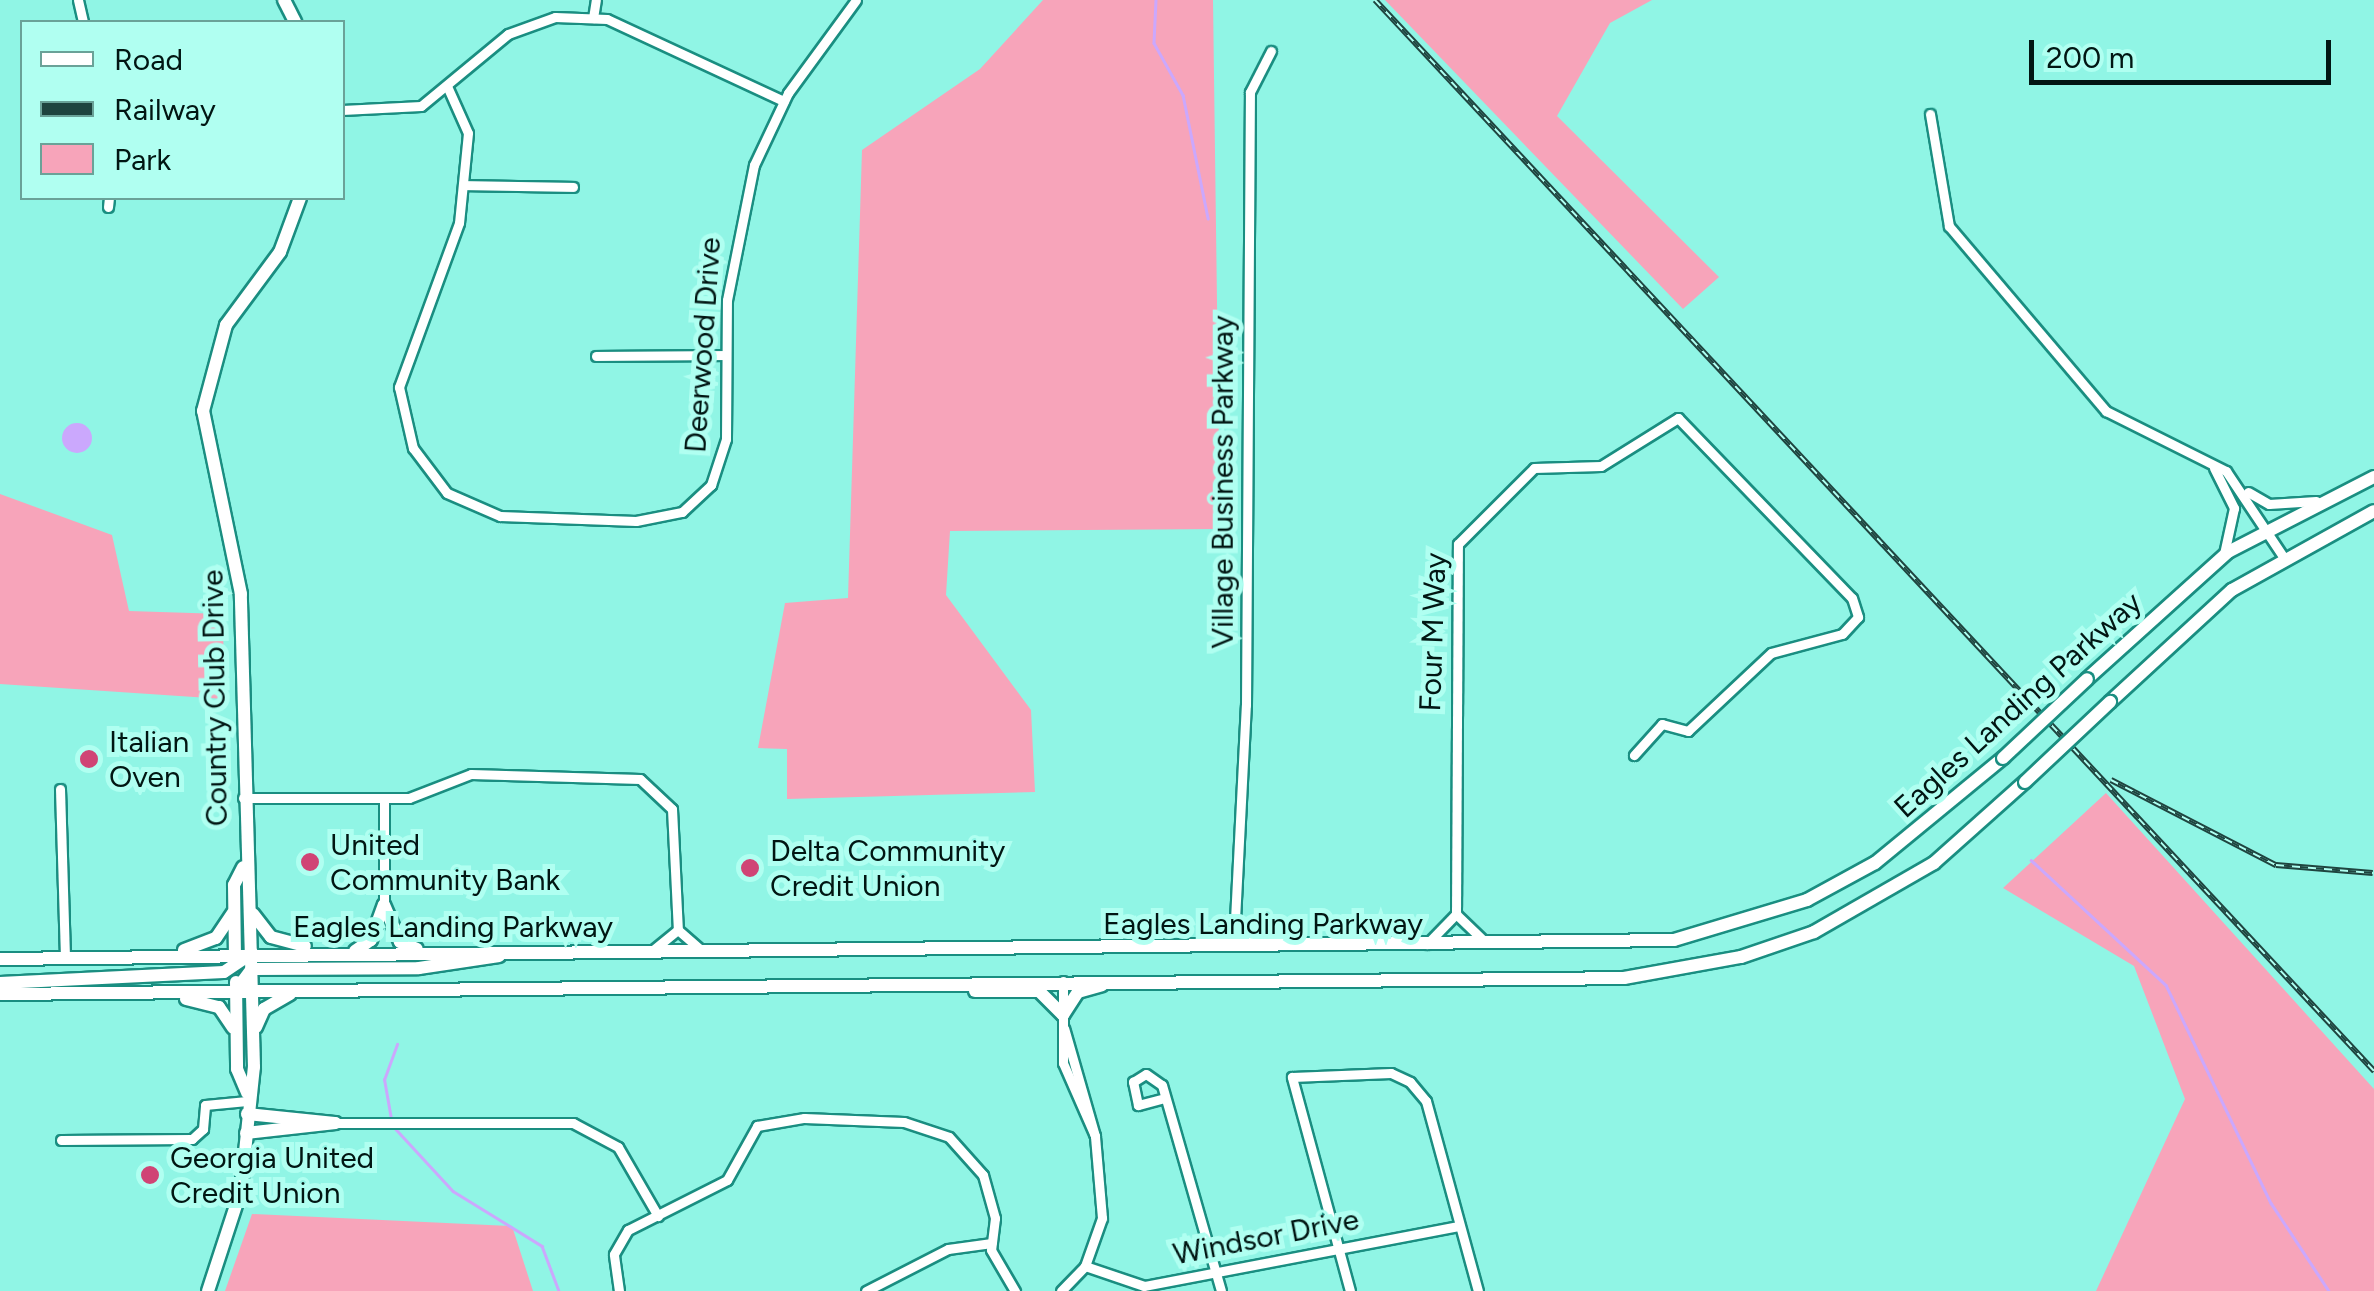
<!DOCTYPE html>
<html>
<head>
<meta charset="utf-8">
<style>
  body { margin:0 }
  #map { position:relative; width:2374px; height:1291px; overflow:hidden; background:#90f5e5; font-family:Figtree,sans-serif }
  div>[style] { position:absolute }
  .green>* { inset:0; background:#f7a4ba }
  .water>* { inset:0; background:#cba8fd }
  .round { border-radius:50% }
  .stream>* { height:2.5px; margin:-1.25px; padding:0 1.25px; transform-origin:1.25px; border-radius:1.25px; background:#cba8fd }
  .roads { filter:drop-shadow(2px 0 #1a8e81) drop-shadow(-2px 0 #1a8e81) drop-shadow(0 2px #1a8e81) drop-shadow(0 -2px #1a8e81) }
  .street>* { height:9px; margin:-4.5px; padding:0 4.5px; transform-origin:4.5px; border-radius:4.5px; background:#fff }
  .secondary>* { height:12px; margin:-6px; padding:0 6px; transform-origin:6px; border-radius:6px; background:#fff }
  .rail>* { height:6px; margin-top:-3px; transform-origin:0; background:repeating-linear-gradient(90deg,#b0fff1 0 8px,#1f443f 0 16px); box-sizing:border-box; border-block:2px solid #1f443f }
  .bridges { filter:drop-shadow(2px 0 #1a8e81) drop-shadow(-2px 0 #1a8e81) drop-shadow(0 2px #1a8e81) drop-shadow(0 -2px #1a8e81) }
  .secondary-bridge>* { height:12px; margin:-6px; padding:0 6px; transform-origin:6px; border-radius:6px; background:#fff }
  .dots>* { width:28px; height:28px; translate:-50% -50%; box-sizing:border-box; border:5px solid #b0fff1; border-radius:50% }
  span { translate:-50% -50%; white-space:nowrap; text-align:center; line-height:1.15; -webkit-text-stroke:10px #b0fff1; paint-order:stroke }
  .street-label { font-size:30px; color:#011613 }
  .poi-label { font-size:30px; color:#011613 }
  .left { translate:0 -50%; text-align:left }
  .legend { position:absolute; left:20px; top:20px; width:325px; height:180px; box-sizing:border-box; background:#b0fff1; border:2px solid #6aa298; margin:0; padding:12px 18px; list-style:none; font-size:30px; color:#011613 }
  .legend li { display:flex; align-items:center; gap:20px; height:50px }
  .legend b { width:50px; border:2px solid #6aa298 }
  .scale { position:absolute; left:2029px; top:40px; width:302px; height:45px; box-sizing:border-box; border:5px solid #011613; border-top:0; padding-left:12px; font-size:30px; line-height:35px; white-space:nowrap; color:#011613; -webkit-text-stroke:8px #b0fff1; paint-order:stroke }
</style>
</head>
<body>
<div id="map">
  <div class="green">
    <i style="clip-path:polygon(1043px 0,1213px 0,1220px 529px,950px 531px,946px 595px,1031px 710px,1035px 792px,787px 799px,787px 749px,758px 748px,785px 603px,848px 598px,862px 150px,980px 69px)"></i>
    <i style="clip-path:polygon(1385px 0,1652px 0,1610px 23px,1557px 116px,1719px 277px,1683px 309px)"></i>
    <i style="clip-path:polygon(0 494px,112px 535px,129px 611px,223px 614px,224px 699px,0 684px)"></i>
    <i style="clip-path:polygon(2106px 793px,2374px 1089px,2374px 1291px,2096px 1291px,2185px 1099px,2134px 966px,2003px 888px)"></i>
    <i style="clip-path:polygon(252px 1214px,512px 1226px,533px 1291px,225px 1291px)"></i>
  </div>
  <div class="water">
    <i class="round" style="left:62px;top:423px;width:30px;height:30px"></i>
  </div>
  <div class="stream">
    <i style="left:1156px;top:0;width:43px;rotate:92.7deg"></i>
    <i style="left:1154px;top:43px;width:60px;rotate:60.9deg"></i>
    <i style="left:1183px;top:95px;width:126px;rotate:78.5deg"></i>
    <i style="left:2031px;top:860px;width:184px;rotate:42.8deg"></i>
    <i style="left:2166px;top:985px;width:242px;rotate:64.3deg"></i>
    <i style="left:2271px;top:1203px;width:105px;rotate:56.6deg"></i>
    <i style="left:391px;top:1119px;width:40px;rotate:-100deg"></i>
    <i style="left:384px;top:1080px;width:38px;rotate:-70deg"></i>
    <i style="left:394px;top:1127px;width:87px;rotate:47.3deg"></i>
    <i style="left:453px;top:1191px;width:105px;rotate:31.7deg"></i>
    <i style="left:542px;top:1246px;width:48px;rotate:69.3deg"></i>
  </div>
  <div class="roads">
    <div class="street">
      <i style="left:78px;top:0;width:23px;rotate:77deg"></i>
      <i style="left:593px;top:18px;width:18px;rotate:-81deg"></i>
      <i style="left:447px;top:86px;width:51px;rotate:65.9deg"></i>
      <i style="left:468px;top:133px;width:90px;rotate:95.7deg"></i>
      <i style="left:459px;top:223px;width:175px;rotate:110.1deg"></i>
      <i style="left:399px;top:387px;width:63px;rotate:77.1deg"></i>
      <i style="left:413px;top:448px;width:56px;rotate:52.9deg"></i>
      <i style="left:447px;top:493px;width:58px;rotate:23.5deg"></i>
      <i style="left:500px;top:516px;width:136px;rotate:2.1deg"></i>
      <i style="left:636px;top:521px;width:47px;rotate:-11.1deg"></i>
      <i style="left:682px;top:512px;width:40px;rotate:-43deg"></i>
      <i style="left:711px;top:485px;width:48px;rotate:-71.9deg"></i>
      <i style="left:726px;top:439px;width:139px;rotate:-89.6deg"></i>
      <i style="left:727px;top:300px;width:138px;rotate:-78.7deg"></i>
      <i style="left:754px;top:165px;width:80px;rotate:-64.7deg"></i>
      <i style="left:788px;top:93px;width:115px;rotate:-53.8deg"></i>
      <i style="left:342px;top:110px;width:79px;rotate:-2.9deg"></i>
      <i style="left:421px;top:106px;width:113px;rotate:-39.6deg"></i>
      <i style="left:508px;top:34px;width:50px;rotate:-19.9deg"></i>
      <i style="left:555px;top:17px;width:52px;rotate:2.2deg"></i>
      <i style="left:607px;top:19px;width:195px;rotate:24.9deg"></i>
      <i style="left:1930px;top:114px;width:114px;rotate:80.4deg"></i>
      <i style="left:1949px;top:226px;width:243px;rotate:49.7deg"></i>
      <i style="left:2106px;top:411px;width:134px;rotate:26.6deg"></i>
      <i style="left:2226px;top:471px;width:101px;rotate:56.3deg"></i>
      <i style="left:463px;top:185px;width:110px;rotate:1deg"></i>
      <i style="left:108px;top:207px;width:9px;rotate:-84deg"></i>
      <i style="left:596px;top:356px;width:130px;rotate:-0.4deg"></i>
      <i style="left:2214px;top:468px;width:45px;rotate:63.4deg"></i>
      <i style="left:2234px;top:508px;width:47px;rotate:102.3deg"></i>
      <i style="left:2248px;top:492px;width:24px;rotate:30deg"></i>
      <i style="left:2269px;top:504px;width:47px;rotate:-3.7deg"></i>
      <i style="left:60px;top:789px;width:169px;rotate:88.3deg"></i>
      <i style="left:243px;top:798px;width:166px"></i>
      <i style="left:409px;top:798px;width:66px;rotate:-21.2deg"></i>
      <i style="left:471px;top:774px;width:169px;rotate:1.7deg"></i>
      <i style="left:640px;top:779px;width:44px;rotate:43.2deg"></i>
      <i style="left:672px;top:809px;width:121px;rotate:87.2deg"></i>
      <i style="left:678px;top:930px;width:33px;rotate:41deg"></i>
      <i style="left:384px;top:798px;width:107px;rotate:90deg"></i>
      <i style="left:1235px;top:920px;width:31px;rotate:50deg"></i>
      <i style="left:1484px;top:941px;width:39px;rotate:-136deg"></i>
      <i style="left:1456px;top:914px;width:370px;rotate:-89.7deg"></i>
      <i style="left:1458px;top:544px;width:107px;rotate:-45deg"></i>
      <i style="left:1534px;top:468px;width:67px;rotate:-1.7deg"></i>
      <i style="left:1601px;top:466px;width:91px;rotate:-31.9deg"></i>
      <i style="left:1678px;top:418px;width:250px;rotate:46deg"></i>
      <i style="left:1852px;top:598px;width:20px;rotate:72deg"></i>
      <i style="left:1858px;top:617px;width:23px;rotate:133deg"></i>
      <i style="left:1842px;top:634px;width:73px;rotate:165deg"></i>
      <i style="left:1771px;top:653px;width:114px;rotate:136.8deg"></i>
      <i style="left:1688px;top:731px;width:27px;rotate:-165deg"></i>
      <i style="left:1662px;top:724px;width:42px;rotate:132.1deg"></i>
      <i style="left:1216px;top:944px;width:31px;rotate:-52deg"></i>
      <i style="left:1235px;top:920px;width:215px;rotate:-87.1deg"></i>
      <i style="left:1246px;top:705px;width:613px;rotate:-89.63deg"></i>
      <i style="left:1250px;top:92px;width:46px;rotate:-62.9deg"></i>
      <i style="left:1427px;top:944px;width:42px;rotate:-46deg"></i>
      <i style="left:653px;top:950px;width:32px;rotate:-39deg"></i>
      <i style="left:1063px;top:981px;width:82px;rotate:90deg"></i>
      <i style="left:1063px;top:1063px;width:80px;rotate:66.3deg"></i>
      <i style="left:1095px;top:1136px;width:112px;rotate:-106deg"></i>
      <i style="left:1161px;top:1099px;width:24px;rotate:165deg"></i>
      <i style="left:1138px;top:1105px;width:24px;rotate:-102deg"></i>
      <i style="left:1133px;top:1082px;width:15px;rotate:-32deg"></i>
      <i style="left:1146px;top:1074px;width:19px;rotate:35deg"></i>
      <i style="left:1162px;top:1085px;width:214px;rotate:74deg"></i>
      <i style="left:335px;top:1123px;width:238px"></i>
      <i style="left:573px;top:1123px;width:51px;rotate:28.1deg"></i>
      <i style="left:618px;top:1147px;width:80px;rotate:59.9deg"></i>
      <i style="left:61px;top:1140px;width:131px;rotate:-0.4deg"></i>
      <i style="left:192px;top:1139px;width:15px;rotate:-42deg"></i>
      <i style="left:203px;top:1129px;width:24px;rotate:-85deg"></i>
      <i style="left:205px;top:1105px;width:42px;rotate:-5.4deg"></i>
      <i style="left:1085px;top:1266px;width:62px;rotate:18.7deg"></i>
      <i style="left:1144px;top:1286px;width:321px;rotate:-10.8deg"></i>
      <i style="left:619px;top:1291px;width:37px;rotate:-98deg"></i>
      <i style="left:614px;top:1254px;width:28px;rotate:-60deg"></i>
      <i style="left:628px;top:1230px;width:111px;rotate:-26.8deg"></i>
      <i style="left:727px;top:1180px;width:62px;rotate:-60.9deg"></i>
      <i style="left:757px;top:1126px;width:48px;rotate:-9.7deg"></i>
      <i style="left:804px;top:1118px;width:100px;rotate:2.3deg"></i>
      <i style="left:904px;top:1122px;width:47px;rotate:18.4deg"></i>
      <i style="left:949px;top:1137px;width:51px;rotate:48.2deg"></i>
      <i style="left:983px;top:1175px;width:45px;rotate:74.4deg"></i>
      <i style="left:995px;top:1218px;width:32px;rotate:97deg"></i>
      <i style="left:991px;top:1250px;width:48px;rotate:59.7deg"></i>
      <i style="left:866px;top:1291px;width:92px;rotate:-27.1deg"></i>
      <i style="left:948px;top:1249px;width:44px;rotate:-7.8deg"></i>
      <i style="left:1061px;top:1291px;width:35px;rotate:-46deg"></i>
      <i style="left:1085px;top:1266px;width:51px;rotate:-70.5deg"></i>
      <i style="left:1102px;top:1218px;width:82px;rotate:-94.9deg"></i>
      <i style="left:1350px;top:1291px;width:222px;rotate:-105.2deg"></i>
      <i style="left:1292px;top:1077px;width:99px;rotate:-2.3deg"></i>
      <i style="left:1391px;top:1073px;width:21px;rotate:25deg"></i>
      <i style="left:1410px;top:1082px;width:25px;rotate:50deg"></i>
      <i style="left:1426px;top:1101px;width:197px;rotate:74.7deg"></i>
    </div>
    <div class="secondary">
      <i style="left:284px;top:0;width:25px;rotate:63deg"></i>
      <i style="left:2087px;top:679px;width:190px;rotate:-42deg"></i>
      <i style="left:2228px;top:552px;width:164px;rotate:-27.2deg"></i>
      <i style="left:2110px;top:702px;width:166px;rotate:-42.6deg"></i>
      <i style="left:2232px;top:590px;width:162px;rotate:-29.1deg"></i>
      <i style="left:253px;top:914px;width:29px;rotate:52deg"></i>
      <i style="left:271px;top:937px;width:35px;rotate:15deg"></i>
      <i style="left:184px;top:950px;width:34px;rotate:-21deg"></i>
      <i style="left:216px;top:938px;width:30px;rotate:-56deg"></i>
      <i style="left:355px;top:951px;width:19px;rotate:-35deg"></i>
      <i style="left:371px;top:940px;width:37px;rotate:-70deg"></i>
      <i style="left:384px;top:905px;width:40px;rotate:66.6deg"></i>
      <i style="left:400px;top:942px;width:18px;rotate:22deg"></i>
      <i style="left:235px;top:957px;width:72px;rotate:-90.8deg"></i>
      <i style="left:234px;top:885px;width:20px;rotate:-63deg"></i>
      <i style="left:0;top:959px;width:1674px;rotate:-0.65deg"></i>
      <i style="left:1674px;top:940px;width:139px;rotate:-16.7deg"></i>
      <i style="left:1807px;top:900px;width:77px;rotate:-28.6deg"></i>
      <i style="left:1875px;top:863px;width:166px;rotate:-39.4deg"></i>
      <i style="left:236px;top:982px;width:87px;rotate:89.3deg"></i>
      <i style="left:237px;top:1069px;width:26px;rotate:67deg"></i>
      <i style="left:0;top:983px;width:224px;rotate:-2.8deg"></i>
      <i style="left:224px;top:972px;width:34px;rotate:-34deg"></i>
      <i style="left:236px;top:990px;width:26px;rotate:-53deg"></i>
      <i style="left:252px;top:969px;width:167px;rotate:-0.3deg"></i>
      <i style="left:419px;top:968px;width:81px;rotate:-8.5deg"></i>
      <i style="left:975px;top:991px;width:64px"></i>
      <i style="left:1039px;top:991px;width:34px;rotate:45deg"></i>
      <i style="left:0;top:994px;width:1624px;rotate:-0.56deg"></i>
      <i style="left:1624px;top:978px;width:119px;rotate:-10.2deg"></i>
      <i style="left:1741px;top:957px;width:77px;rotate:-18.9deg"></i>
      <i style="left:1814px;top:932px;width:138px;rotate:-29.9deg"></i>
      <i style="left:1934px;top:863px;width:122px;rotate:-41.7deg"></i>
      <i style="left:186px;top:999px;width:34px;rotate:14deg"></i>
      <i style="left:219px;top:1007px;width:25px;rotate:56deg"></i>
      <i style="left:1063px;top:1015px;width:27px;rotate:-57deg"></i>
      <i style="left:1078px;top:992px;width:25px;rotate:-16deg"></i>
      <i style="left:256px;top:1027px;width:20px;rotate:-66deg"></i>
      <i style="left:264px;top:1009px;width:30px;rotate:-30deg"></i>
      <i style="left:247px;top:1114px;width:88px;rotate:5.8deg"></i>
      <i style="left:246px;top:1133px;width:90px;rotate:-6.4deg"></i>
      <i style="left:208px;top:1291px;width:106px;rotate:-71.9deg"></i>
      <i style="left:241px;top:1190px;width:124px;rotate:-84deg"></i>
      <i style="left:254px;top:1067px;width:473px;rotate:-91.6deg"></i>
      <i style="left:241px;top:594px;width:187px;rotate:-101.7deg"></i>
      <i style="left:203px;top:411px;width:89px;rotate:-75deg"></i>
      <i style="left:226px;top:325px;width:91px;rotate:-53.5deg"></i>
      <i style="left:280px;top:252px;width:58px;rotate:-69.7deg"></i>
    </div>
  </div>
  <div class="rail">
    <i style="left:1375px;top:0;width:1465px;rotate:46.99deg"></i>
    <i style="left:2111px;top:780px;width:186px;rotate:27.3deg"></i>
    <i style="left:2276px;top:865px;width:97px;rotate:4.7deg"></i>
  </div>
  <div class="bridges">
    <div class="secondary-bridge">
      <i style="left:2003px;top:758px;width:115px;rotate:-43.2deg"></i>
      <i style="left:2025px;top:782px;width:117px;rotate:-43.3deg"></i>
    </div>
  </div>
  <div class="dots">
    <i style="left:89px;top:759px;background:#d04475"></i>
    <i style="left:310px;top:862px;background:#d04475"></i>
    <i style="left:750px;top:868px;background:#d04475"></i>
    <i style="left:150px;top:1175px;background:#d04475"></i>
  </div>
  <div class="street-label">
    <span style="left:703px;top:345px;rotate:-86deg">Deerwood Drive</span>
    <span style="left:1223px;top:482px;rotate:-90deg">Village Business Parkway</span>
    <span style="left:1433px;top:632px;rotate:-88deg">Four M Way</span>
    <span style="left:215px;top:698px;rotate:-91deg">Country Club Drive</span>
    <span style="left:2018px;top:705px;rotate:-42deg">Eagles Landing Parkway</span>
    <span style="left:1263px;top:924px">Eagles Landing Parkway</span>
    <span style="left:453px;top:927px">Eagles Landing Parkway</span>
    <span style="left:1266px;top:1237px;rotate:-11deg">Windsor Drive</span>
  </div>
  <div class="poi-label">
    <span class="left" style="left:109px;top:759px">Italian<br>Oven</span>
    <span class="left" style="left:330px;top:862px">United<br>Community Bank</span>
    <span class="left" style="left:770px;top:868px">Delta Community<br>Credit Union</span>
    <span class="left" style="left:170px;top:1175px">Georgia United<br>Credit Union</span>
  </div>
  <ul class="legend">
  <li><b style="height:12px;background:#fff"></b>Road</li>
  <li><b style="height:12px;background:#1f443f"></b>Railway</li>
  <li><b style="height:28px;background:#f7a4ba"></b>Park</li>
  </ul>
  <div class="scale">200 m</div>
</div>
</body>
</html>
